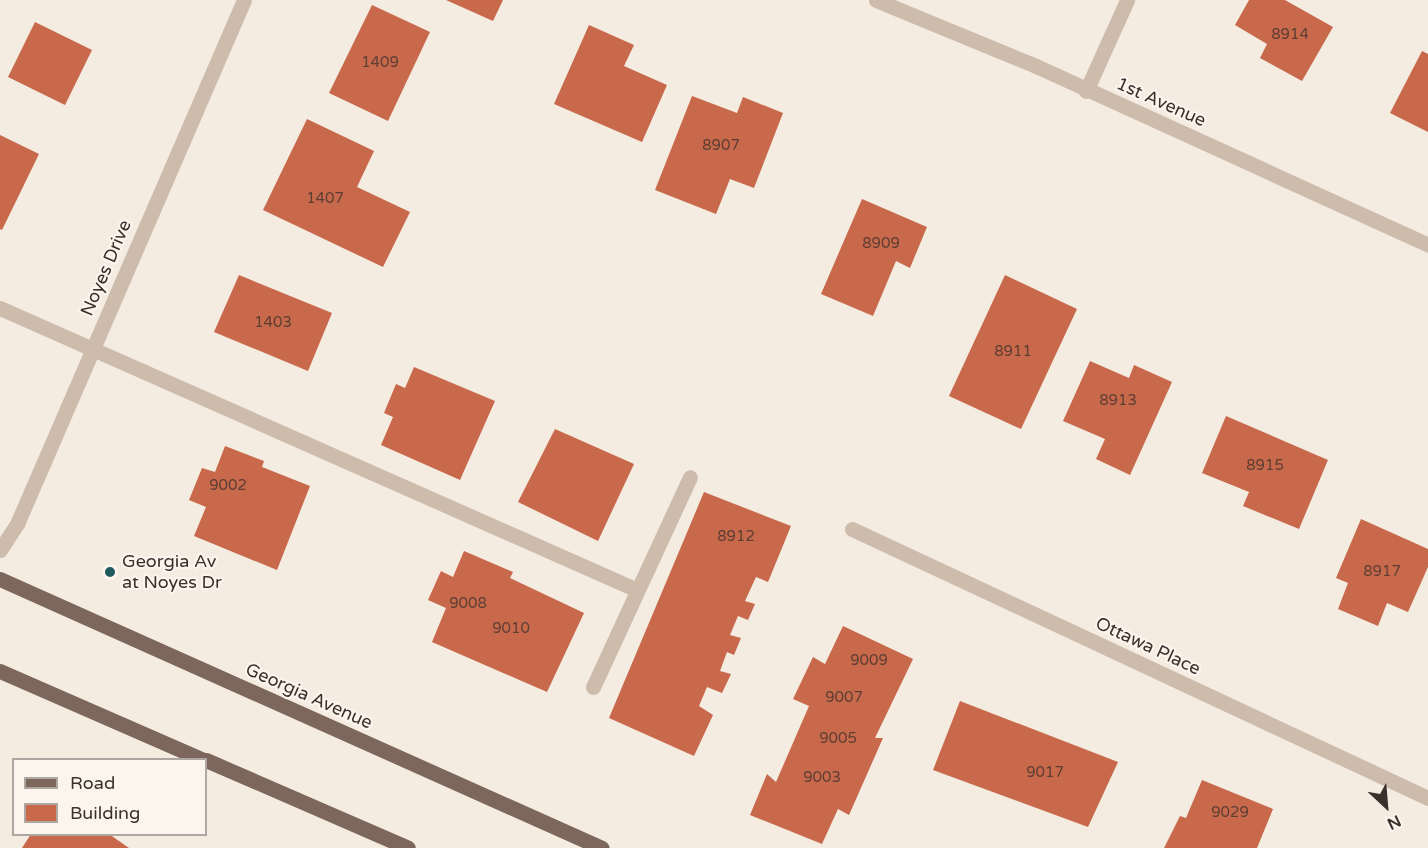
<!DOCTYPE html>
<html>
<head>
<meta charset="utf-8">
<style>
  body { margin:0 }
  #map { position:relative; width:1428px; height:848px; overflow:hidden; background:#f4ebe1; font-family:"Varela Round",sans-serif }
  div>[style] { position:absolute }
  .building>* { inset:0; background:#c8694b }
  .lane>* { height:15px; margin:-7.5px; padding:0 7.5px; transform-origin:7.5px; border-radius:7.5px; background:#cdbbac }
  .street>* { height:15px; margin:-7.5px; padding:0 7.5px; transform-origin:7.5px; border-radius:7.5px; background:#cdbbac }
  .primary>* { height:15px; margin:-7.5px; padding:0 7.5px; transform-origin:7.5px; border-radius:7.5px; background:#7d675c }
  .dots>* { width:16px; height:16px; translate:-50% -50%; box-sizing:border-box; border:3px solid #fbf5ee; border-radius:50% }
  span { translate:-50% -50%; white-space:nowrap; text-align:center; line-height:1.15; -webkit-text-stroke:4.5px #fbf5ee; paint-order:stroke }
  .number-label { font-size:15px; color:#5e3e33 }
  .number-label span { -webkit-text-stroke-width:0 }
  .street-label { font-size:18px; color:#3b302b }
  .poi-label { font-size:18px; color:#3b302b }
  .left { translate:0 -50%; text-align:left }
  .legend { position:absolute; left:12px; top:758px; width:195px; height:78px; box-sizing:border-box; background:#fbf5ee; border:2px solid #aea6a0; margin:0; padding:8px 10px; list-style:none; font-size:18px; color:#3b302b }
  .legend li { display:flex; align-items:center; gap:12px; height:30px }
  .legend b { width:30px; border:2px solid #aea6a0 }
  .north { position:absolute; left:1356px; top:776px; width:60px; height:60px; -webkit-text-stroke:4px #fbf5ee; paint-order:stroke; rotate:154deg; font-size:16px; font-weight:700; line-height:24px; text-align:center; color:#3b302b }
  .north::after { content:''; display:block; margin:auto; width:21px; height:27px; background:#3b302b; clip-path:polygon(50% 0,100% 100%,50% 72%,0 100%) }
</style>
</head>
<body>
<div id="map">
  <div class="building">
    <i style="clip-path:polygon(446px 0,503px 0,493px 21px)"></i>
    <i style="clip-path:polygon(1249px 0,1285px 0,1333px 27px,1302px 81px,1260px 58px,1267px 44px,1235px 25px)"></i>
    <i style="clip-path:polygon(372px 5px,430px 32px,388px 121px,329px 93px)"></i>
    <i style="clip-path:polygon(35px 22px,92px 50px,65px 105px,8px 77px)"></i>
    <i style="clip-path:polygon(589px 25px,634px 45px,624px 66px,667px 85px,642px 142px,554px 104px)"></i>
    <i style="clip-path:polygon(1422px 51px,1428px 54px,1428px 132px,1390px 113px)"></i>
    <i style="clip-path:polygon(692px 96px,737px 113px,743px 97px,783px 113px,754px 188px,730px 179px,716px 214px,655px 190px)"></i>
    <i style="clip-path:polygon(307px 119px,374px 151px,357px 187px,410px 212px,383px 267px,263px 210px)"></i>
    <i style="clip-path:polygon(0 135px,39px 154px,2px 230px,0 229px)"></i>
    <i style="clip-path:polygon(862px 199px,927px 227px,910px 268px,896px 261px,873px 316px,821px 294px)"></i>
    <i style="clip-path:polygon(239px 275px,332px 313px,308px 371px,214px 332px)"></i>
    <i style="clip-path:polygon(1005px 275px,1077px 309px,1021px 429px,949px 396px)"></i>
    <i style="clip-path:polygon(1090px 361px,1129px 378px,1134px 365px,1172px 382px,1130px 475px,1096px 459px,1105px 439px,1063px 421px)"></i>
    <i style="clip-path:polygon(414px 367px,495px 401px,460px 480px,381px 445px,393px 417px,384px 413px,396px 384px,405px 388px)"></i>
    <i style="clip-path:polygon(1226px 416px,1328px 460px,1299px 529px,1243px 506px,1249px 492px,1202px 473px)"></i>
    <i style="clip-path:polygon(555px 429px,634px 464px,598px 541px,518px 502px)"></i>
    <i style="clip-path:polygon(225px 446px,264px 461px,262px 467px,310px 486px,277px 570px,194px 536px,206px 507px,189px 500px,202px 468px,215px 472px)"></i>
    <i style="clip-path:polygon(704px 492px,791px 526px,768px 582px,756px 577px,745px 601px,755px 604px,748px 620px,738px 616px,730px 635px,741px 638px,734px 655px,727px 652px,720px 671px,731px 674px,722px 693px,707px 687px,699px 706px,713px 715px,694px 756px,609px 718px)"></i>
    <i style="clip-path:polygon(1361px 519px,1428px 549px,1428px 567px,1408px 612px,1387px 603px,1378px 626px,1338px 609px,1348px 583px,1336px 578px)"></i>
    <i style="clip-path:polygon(464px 551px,513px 572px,510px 578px,584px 613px,547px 692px,432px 642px,446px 608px,428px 600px,441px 571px,453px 577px)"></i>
    <i style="clip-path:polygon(843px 626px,913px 659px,875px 738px,883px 738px,849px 815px,838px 809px,822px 844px,750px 815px,767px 774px,776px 782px,809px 706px,793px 699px,813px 657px,825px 664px)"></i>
    <i style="clip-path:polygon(960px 701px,1118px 762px,1088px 827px,933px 770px)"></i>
    <i style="clip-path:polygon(1202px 780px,1273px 809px,1257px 848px,1164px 848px,1180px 816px,1186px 818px)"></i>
    <i style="clip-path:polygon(31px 834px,109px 834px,129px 848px,22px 848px)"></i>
  </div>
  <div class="lane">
    <i style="left:0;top:308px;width:694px;rotate:23.87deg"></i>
    <i style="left:593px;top:687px;width:231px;rotate:-65.2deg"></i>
  </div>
  <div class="street">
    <i style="left:876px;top:0;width:173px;rotate:22.4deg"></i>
    <i style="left:1036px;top:66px;width:431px;rotate:24.5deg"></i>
    <i style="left:1086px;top:91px;width:100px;rotate:-65.7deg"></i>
    <i style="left:852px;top:529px;width:636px;rotate:25.03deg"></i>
    <i style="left:0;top:550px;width:31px;rotate:-57deg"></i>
    <i style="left:17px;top:524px;width:571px;rotate:-66.58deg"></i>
  </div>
  <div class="primary">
    <i style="left:0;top:579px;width:659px;rotate:24.08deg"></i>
    <i style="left:0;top:671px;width:223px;rotate:23.6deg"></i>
    <i style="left:206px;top:760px;width:220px;rotate:23.5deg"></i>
  </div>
  <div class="dots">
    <i style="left:110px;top:572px;background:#1f5a5e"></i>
  </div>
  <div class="number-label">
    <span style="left:1290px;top:35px">8914</span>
    <span style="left:380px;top:63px">1409</span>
    <span style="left:721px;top:146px">8907</span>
    <span style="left:325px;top:199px">1407</span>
    <span style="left:881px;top:244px">8909</span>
    <span style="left:273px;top:323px">1403</span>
    <span style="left:1013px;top:352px">8911</span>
    <span style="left:1118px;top:401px">8913</span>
    <span style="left:1265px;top:466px">8915</span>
    <span style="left:228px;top:486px">9002</span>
    <span style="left:736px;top:537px">8912</span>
    <span style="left:1382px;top:572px">8917</span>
    <span style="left:468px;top:604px">9008</span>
    <span style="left:511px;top:629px">9010</span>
    <span style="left:869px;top:661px">9009</span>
    <span style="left:844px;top:698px">9007</span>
    <span style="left:838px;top:739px">9005</span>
    <span style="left:1045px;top:773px">9017</span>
    <span style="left:822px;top:778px">9003</span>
    <span style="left:1230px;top:813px">9029</span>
  </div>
  <div class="street-label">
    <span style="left:1161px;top:102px;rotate:24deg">1st Avenue</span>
    <span style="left:106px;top:268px;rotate:-67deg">Noyes Drive</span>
    <span style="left:1148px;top:646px;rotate:25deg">Ottawa Place</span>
    <span style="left:309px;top:696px;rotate:24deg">Georgia Avenue</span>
  </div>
  <div class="poi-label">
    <span class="left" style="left:122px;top:572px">Georgia Av<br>at Noyes Dr</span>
  </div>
  <ul class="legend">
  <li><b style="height:8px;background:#7d675c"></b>Road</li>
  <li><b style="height:16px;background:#c8694b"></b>Building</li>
  </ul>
  <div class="north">N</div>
</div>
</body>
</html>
